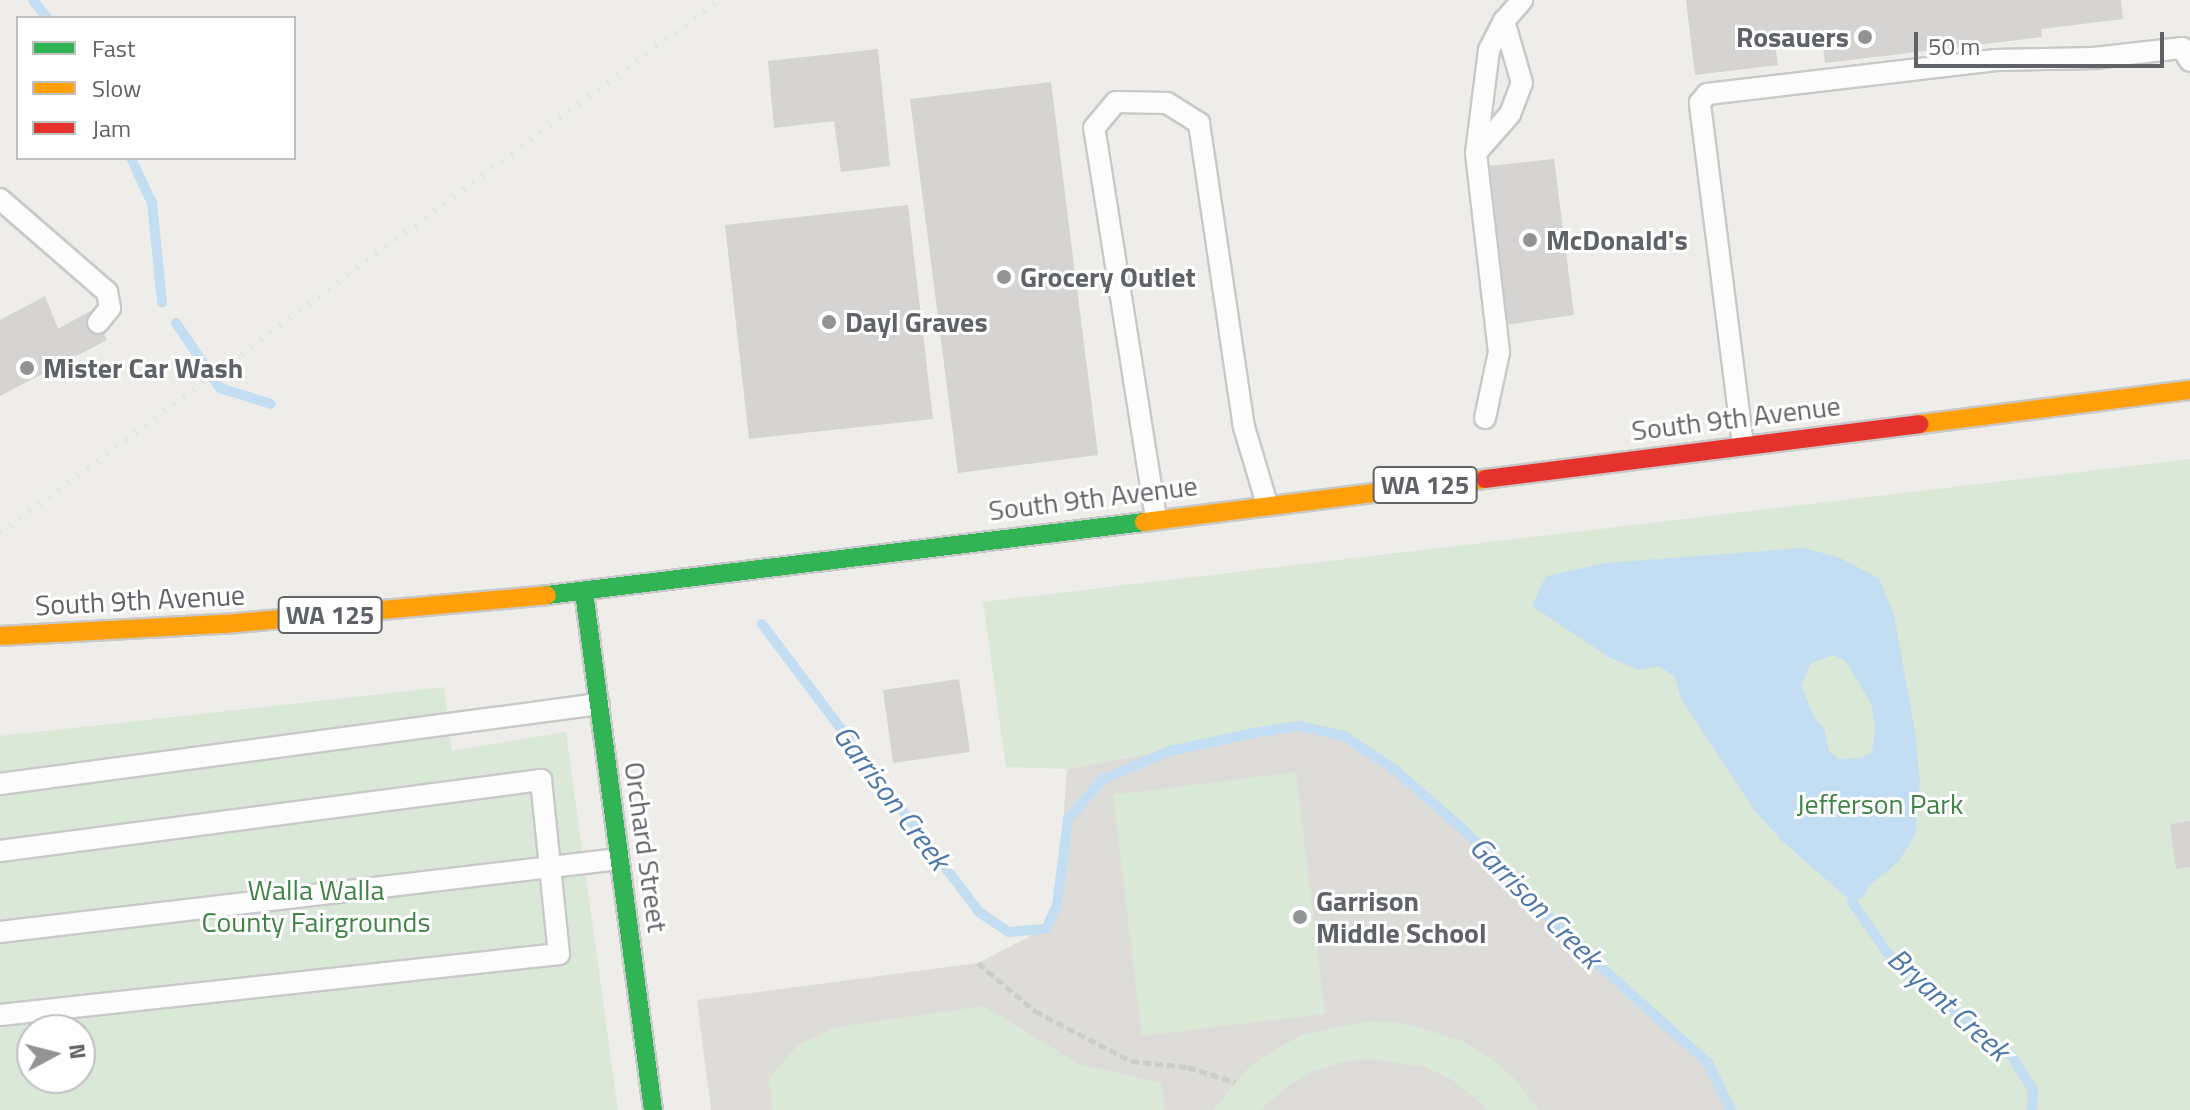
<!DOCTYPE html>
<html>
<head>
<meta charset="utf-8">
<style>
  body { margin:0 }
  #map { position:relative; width:2190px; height:1110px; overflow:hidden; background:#eeede9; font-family:"Titillium Web",sans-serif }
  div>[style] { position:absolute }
  .education>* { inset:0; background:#dedcd8 }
  .green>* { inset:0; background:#d9e8d7 }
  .water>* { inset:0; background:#c3def2 }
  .stream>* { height:10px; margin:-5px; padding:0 5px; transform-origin:5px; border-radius:5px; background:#c3def2 }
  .building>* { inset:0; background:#d5d4d2 }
  .path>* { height:5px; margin-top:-2.5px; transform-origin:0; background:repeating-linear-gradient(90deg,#cacecb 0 8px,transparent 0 12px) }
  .roads { filter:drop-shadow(2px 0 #c9c9c9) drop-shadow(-2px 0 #c9c9c9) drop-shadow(0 2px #c9c9c9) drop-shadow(0 -2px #c9c9c9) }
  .lane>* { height:20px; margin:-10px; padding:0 10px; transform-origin:10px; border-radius:10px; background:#fcfcfc }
  .fast>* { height:18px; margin:-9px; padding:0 9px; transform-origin:9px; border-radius:9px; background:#30b455 }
  .slow>* { height:18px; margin:-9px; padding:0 9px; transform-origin:9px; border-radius:9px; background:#ff9f0a }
  .jam>* { height:18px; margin:-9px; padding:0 9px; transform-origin:9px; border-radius:9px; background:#e5322d }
  .rail>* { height:6px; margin-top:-3px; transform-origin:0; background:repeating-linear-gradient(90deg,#e3e4e3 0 2px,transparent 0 12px) }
  .dots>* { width:22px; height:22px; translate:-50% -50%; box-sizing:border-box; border:4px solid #fff; border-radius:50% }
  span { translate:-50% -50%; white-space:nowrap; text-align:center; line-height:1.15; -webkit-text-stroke:6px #fff; paint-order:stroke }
  .shield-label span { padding:2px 6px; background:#fff; border:2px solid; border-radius:6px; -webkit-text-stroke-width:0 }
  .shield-label { font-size:26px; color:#5f6266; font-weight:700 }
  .poi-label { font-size:28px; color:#5f6266; font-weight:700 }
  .right { translate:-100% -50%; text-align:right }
  .left { translate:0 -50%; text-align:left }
  .street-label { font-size:28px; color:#5f6266 }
  .park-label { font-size:28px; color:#408445 }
  .water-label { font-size:30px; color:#4e78a7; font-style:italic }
  .legend { position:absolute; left:16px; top:16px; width:280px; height:144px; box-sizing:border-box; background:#fff; border:2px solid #bfc0c2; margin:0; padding:10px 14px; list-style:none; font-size:24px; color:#5f6266 }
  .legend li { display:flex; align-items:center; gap:16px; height:40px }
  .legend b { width:40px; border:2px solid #bfc0c2 }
  .north { position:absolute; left:16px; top:1014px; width:80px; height:80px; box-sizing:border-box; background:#fff; border:2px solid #bfc0c2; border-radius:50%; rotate:83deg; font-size:22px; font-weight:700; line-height:32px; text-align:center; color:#5f6266 }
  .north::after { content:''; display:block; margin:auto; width:28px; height:36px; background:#919394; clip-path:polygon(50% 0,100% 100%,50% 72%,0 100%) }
  .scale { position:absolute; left:1914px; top:32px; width:250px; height:36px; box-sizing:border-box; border:4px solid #5f6266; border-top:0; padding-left:10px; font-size:24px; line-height:28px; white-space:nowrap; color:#5f6266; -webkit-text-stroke:6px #fff; paint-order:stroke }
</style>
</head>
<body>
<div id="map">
  <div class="education">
    <i style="clip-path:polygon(1299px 726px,1344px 736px,1395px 770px,1465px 831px,1581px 949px,1708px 1063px,1731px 1110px,711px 1110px,697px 1000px,978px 963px,1046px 928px,1057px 905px,1067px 769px)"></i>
  </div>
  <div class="green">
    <i style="clip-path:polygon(2190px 459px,2190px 1110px,1731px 1110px,1708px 1063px,1581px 949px,1465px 831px,1395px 770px,1344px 736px,1299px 726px,1067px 769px,1006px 767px,983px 602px)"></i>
    <i style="clip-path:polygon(evenodd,444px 687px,452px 751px,566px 732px,618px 1110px,0 1110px,0 736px,444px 687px,32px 1030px,80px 1030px,80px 1078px,32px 1078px,32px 1030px)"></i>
    <i style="clip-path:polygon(1296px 772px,1325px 1014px,1142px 1036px,1113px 795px)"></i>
    <i style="clip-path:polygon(984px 1006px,1079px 1064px,1161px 1083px,1165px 1110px,772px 1110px,769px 1078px,798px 1045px,836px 1027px)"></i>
    <i style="clip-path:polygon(1367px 1021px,1399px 1022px,1460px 1040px,1488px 1056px,1513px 1077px,1539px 1110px,1489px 1110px,1451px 1079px,1425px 1067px,1369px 1059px,1341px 1062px,1313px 1072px,1289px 1085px,1260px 1110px,1213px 1110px,1249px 1067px,1276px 1049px,1304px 1034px)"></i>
  </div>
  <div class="water">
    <i style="clip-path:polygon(evenodd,1804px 548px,1840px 558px,1879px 578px,1894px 615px,1915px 731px,1920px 782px,1915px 835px,1899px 861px,1868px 887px,1864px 897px,1852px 902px,1782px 841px,1755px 811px,1681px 699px,1675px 677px,1659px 666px,1638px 670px,1609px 657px,1532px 606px,1546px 576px,1606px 563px,1804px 548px,1834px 655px,1845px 661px,1871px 703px,1875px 728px,1872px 752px,1861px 758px,1838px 759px,1829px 751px,1824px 728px,1815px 719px,1801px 686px,1811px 663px,1834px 655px)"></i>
  </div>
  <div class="stream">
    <i style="left:33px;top:0;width:23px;rotate:52deg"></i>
    <i style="left:131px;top:158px;width:50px;rotate:65deg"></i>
    <i style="left:152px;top:203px;width:100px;rotate:84.2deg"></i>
    <i style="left:176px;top:323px;width:78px;rotate:55.9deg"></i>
    <i style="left:220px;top:388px;width:53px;rotate:17.4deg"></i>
    <i style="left:762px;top:624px;width:361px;rotate:53deg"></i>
    <i style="left:979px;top:912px;width:36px;rotate:34deg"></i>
    <i style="left:1009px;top:932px;width:37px;rotate:-5deg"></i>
    <i style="left:1046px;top:929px;width:26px;rotate:-65deg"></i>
    <i style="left:1057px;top:905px;width:87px;rotate:-82.7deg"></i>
    <i style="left:1068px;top:819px;width:53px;rotate:-48.8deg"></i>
    <i style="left:1103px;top:779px;width:73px;rotate:-22.7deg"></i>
    <i style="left:1170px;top:751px;width:91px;rotate:-12.1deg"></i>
    <i style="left:1259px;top:732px;width:40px;rotate:-8.5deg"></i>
    <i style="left:1299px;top:726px;width:46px;rotate:12.5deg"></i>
    <i style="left:1344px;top:736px;width:61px;rotate:33.7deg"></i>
    <i style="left:1395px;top:770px;width:93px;rotate:41.1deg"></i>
    <i style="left:1465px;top:831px;width:165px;rotate:45.5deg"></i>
    <i style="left:1581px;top:949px;width:171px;rotate:41.9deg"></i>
    <i style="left:1708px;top:1063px;width:52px;rotate:63.9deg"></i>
    <i style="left:1852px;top:902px;width:60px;rotate:55.2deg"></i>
    <i style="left:1886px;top:951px;width:60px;rotate:44.3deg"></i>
    <i style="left:1929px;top:993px;width:103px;rotate:37.1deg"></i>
    <i style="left:2011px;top:1055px;width:41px;rotate:57.8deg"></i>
    <i style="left:2033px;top:1090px;width:20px;rotate:93deg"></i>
  </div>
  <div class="building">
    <i style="clip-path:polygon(1686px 0,2121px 0,2123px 19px,2041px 29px,2042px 37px,1825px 63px,1822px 38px,1775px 43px,1778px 65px,1695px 75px)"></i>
    <i style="clip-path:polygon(878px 49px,890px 166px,841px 172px,834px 121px,774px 128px,768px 61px)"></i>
    <i style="clip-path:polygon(1051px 82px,1098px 455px,958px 473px,910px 99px)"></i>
    <i style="clip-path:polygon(1554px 159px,1574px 315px,1505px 325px,1488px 166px)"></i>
    <i style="clip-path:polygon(908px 205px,933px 419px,749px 439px,725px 225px)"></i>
    <i style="clip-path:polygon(45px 296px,58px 329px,92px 310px,107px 340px,0 396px,0 320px)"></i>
    <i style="clip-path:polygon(959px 679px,970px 752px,893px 763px,883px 690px)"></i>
    <i style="clip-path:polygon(2190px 821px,2190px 867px,2176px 869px,2170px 824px)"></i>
  </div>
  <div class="path">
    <i style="left:978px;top:963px;width:75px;rotate:40.1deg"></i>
    <i style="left:1035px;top:1011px;width:108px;rotate:27.5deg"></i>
    <i style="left:1131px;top:1061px;width:57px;rotate:6deg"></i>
    <i style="left:1188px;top:1067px;width:49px;rotate:17.7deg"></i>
  </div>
  <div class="roads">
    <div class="lane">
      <i style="left:1476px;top:153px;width:104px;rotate:-82.8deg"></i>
      <i style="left:1489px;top:50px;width:33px;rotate:-63deg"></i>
      <i style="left:0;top:199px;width:142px;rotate:41deg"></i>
      <i style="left:107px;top:292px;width:16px;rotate:79deg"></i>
      <i style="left:110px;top:308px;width:19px;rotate:129deg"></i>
      <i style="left:1485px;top:418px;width:67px;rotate:-78deg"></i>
      <i style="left:1499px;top:352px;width:200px;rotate:-96.6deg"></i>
      <i style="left:1476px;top:153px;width:52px;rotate:-48.9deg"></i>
      <i style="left:1510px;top:114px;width:33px;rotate:-69deg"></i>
      <i style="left:1522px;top:83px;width:65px;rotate:-106.2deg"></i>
      <i style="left:1504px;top:21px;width:28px;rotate:-49deg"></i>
      <i style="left:1743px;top:445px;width:345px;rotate:-97.2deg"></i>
      <i style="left:1700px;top:103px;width:11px;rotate:-52deg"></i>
      <i style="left:1707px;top:94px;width:291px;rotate:-6.7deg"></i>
      <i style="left:1996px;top:60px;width:98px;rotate:-1.2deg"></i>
      <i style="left:2094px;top:58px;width:89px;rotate:-6.5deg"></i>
      <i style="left:2182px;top:48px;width:15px;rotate:58deg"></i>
      <i style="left:1156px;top:518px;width:395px;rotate:-99deg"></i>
      <i style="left:1094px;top:128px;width:34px;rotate:-50deg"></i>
      <i style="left:1116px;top:102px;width:51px;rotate:1.1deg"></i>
      <i style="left:1167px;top:103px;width:38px;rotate:32deg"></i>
      <i style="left:1199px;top:123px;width:307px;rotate:81.6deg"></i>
      <i style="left:1244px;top:427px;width:80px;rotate:73.4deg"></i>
      <i style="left:0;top:784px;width:604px;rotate:-7.61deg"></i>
      <i style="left:0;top:851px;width:546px;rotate:-7.48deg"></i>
      <i style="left:541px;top:780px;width:175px;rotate:84.1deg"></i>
      <i style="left:559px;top:954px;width:562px;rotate:173.77deg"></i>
      <i style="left:0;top:932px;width:623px;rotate:-6.73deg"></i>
    </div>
    <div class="fast">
      <i style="left:584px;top:592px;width:523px;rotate:82.41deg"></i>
      <i style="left:547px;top:595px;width:601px;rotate:-6.97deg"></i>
    </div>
    <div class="slow">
      <i style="left:1920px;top:424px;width:272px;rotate:-7.2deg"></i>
      <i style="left:1144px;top:522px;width:344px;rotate:-7.2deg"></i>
      <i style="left:0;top:636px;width:225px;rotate:-3.1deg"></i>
      <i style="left:225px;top:624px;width:323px;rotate:-5.1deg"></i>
    </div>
    <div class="jam">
      <i style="left:1485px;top:479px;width:438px;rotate:-7.2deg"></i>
    </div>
  </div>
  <div class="rail">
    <i style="left:0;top:533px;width:895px;rotate:-36.55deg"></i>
  </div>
  <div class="dots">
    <i style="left:1865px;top:37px;background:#919394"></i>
    <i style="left:1530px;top:240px;background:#919394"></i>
    <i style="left:1004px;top:277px;background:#919394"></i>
    <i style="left:829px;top:322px;background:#919394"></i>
    <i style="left:27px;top:368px;background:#919394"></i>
    <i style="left:1300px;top:917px;background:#919394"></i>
  </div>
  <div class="shield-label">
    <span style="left:1425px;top:485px">WA 125</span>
    <span style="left:330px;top:615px">WA 125</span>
  </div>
  <div class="poi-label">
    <span class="right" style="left:1849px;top:37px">Rosauers</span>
    <span class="left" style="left:1546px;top:240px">McDonald's</span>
    <span class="left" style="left:1020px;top:277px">Grocery Outlet</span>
    <span class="left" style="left:845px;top:322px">Dayl Graves</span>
    <span class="left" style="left:43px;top:368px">Mister Car Wash</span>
    <span class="left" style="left:1316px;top:917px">Garrison<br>Middle School</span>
  </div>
  <div class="street-label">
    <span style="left:1736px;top:418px;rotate:-7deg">South 9th Avenue</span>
    <span style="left:1093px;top:498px;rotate:-7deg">South 9th Avenue</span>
    <span style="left:140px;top:600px;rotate:-3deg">South 9th Avenue</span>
    <span style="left:646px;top:847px;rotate:82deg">Orchard Street</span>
  </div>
  <div class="park-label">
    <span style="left:1880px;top:804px">Jefferson Park</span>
    <span style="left:316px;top:906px">Walla Walla<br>County Fairgrounds</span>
  </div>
  <div class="water-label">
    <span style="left:892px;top:797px;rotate:53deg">Garrison Creek</span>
    <span style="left:1536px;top:902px;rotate:45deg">Garrison Creek</span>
    <span style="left:1949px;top:1004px;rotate:42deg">Bryant Creek</span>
  </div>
  <ul class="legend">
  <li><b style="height:10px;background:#30b455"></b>Fast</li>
  <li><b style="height:10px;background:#ff9f0a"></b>Slow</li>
  <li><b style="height:10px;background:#e5322d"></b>Jam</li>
  </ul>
  <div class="north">N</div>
  <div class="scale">50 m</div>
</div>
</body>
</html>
